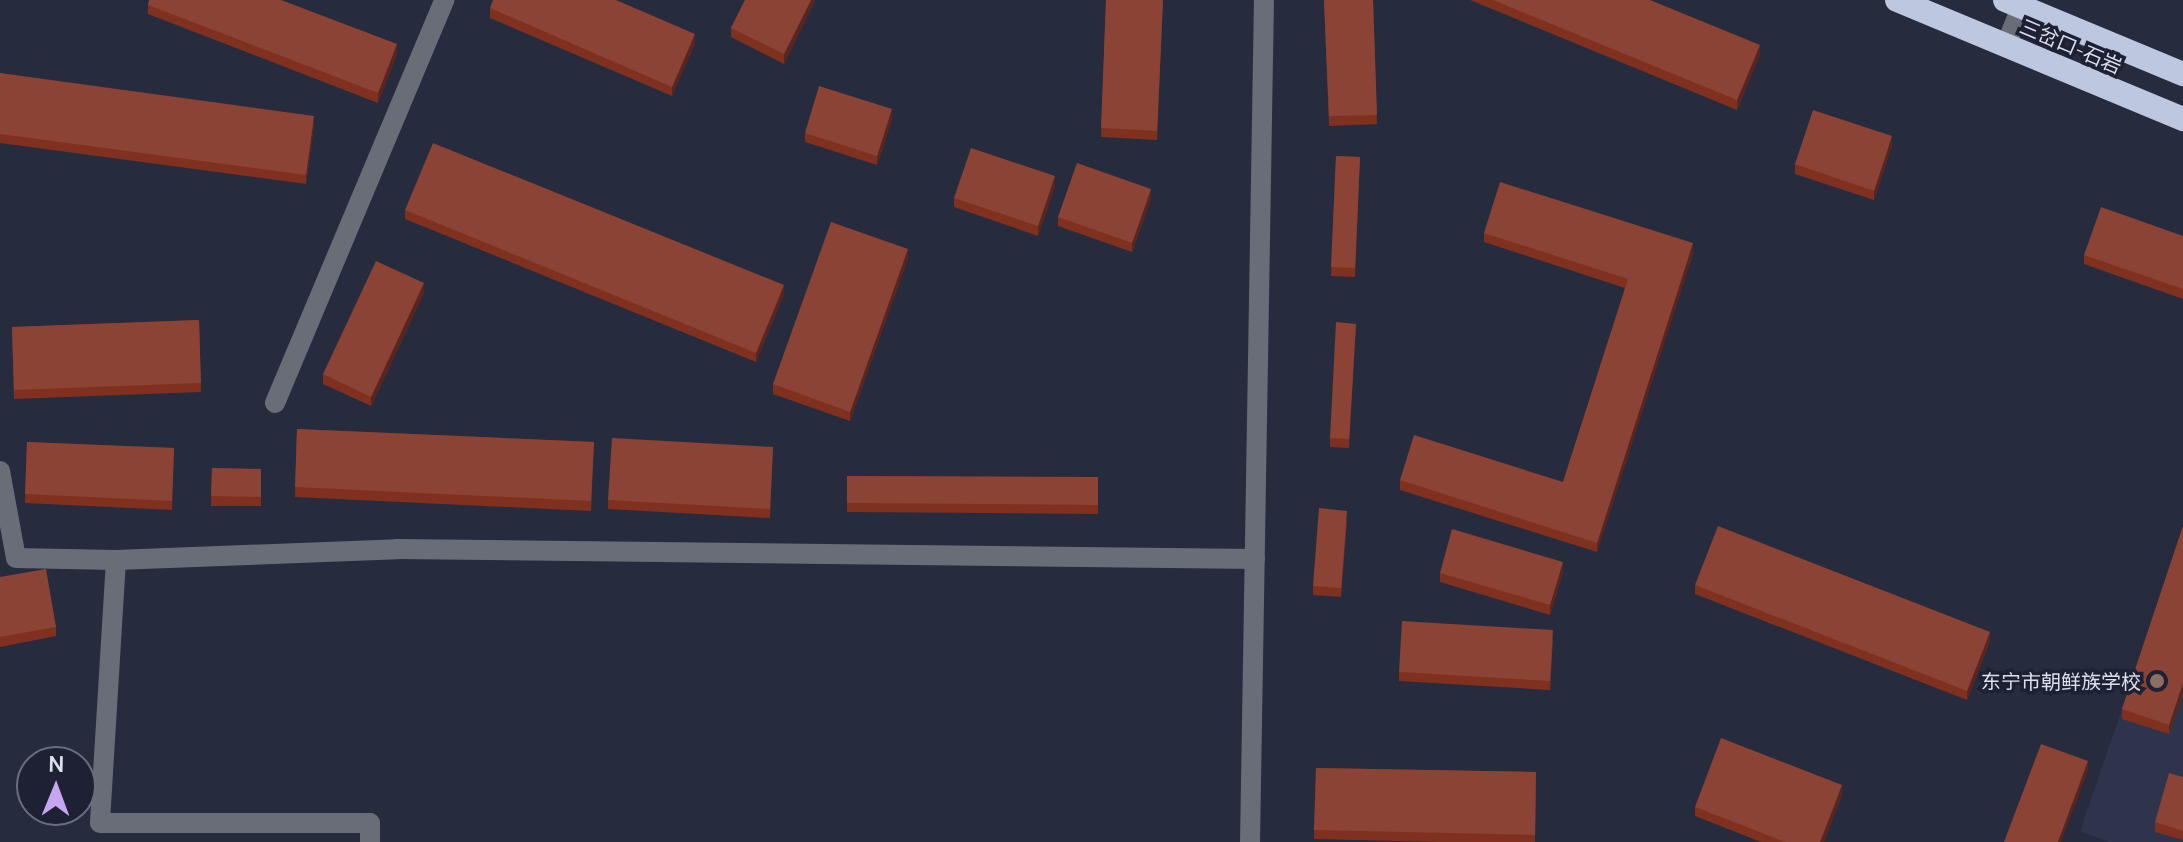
<!DOCTYPE html>
<html>
<head>
<meta charset="utf-8">
<style>
  body { margin:0 }
  #map { position:relative; width:2183px; height:842px; overflow:hidden; background:#272b3e; font-family:Manrope,"Noto Sans SC",sans-serif }
  div>[style] { position:absolute }
  .built>* { inset:0; background:#2f344d }
  .minor>* { height:20px; margin:-10px; padding:0 10px; transform-origin:10px; border-radius:10px; background:#696d77 }
  .highway>* { height:24px; margin:-12px; padding:0 12px; transform-origin:12px; border-radius:12px; background:#bdc7df }
  .wall>* { inset:0; background:#80301e }
  .shaded-wall>* { inset:0; background:#582621 }
  .building>* { inset:0; background:#8a4334 }
  .dots>* { width:22px; height:22px; translate:-50% -50%; box-sizing:border-box; border:4px solid #1e2134; border-radius:50% }
  span { translate:-50% -50%; white-space:nowrap; text-align:center; line-height:1.15; -webkit-text-stroke:7px #1e2134; paint-order:stroke }
  .street-label { font-size:20px; color:#dcdfec }
  .poi-label { font-size:20px; color:#dcdfec }
  .right { translate:-100% -50%; text-align:right }
  .north { position:absolute; left:16px; top:746px; width:80px; height:80px; box-sizing:border-box; background:#1e2134; border:2px solid #6a6d7e; border-radius:50%; rotate:1deg; font-size:22px; font-weight:700; line-height:32px; text-align:center; color:#dcdfec }
  .north::after { content:''; display:block; margin:auto; width:28px; height:36px; background:#c5a7f1; clip-path:polygon(50% 0,100% 100%,50% 72%,0 100%) }
</style>
</head>
<body>
<div id="map">
  <div class="built">
    <i style="clip-path:polygon(2183px 532px,2183px 842px,2109px 842px,2080px 831px)"></i>
  </div>
  <div class="minor">
    <i style="left:2006px;top:45px;width:48px;rotate:-68.2deg"></i>
    <i style="left:275px;top:403px;width:437px;rotate:-67.2deg"></i>
    <i style="left:0;top:471px;width:88px;rotate:79.6deg"></i>
    <i style="left:16px;top:558px;width:100px;rotate:1.1deg"></i>
    <i style="left:116px;top:560px;width:263px;rotate:93.5deg"></i>
    <i style="left:100px;top:823px;width:270px"></i>
    <i style="left:370px;top:823px;width:19px;rotate:90deg"></i>
    <i style="left:116px;top:560px;width:281px;rotate:-2.2deg"></i>
    <i style="left:397px;top:549px;width:858px;rotate:0.67deg"></i>
    <i style="left:1250px;top:842px;width:842px;rotate:-89.05deg"></i>
  </div>
  <div class="highway">
    <i style="left:1897px;top:0;width:310px;rotate:22.6deg"></i>
    <i style="left:2005px;top:0;width:193px;rotate:22.6deg"></i>
  </div>
  <div class="wall">
    <i style="clip-path:polygon(745px 0,815px 0,784px 64px,731px 37px,731px 28px)"></i>
    <i style="clip-path:polygon(1106px 0,1163px 0,1157px 140px,1101px 137px)"></i>
    <i style="clip-path:polygon(1324px 0,1373px 0,1377px 124px,1329px 126px)"></i>
    <i style="clip-path:polygon(1470px 0,1650px 0,1760px 54px,1737px 110px)"></i>
    <i style="clip-path:polygon(148px 5px,397px 54px,378px 103px,148px 14px)"></i>
    <i style="clip-path:polygon(490px 8px,695px 43px,672px 96px,490px 18px)"></i>
    <i style="clip-path:polygon(0 73px,314px 125px,306px 184px,0 143px)"></i>
    <i style="clip-path:polygon(892px 119px,877px 165px,805px 142px,805px 133px)"></i>
    <i style="clip-path:polygon(1892px 145px,1874px 200px,1795px 174px,1795px 164px)"></i>
    <i style="clip-path:polygon(1336px 156px,1360px 157px,1355px 277px,1331px 276px)"></i>
    <i style="clip-path:polygon(1055px 186px,1038px 236px,954px 207px,954px 198px)"></i>
    <i style="clip-path:polygon(1151px 199px,1132px 252px,1058px 226px,1058px 217px)"></i>
    <i style="clip-path:polygon(405px 210px,784px 294px,756px 362px,405px 219px)"></i>
    <i style="clip-path:polygon(1484px 233px,1693px 253px,1597px 552px,1400px 490px,1400px 480px,1563px 482px,1625px 288px,1484px 242px)"></i>
    <i style="clip-path:polygon(2183px 236px,2183px 299px,2084px 264px,2084px 255px)"></i>
    <i style="clip-path:polygon(908px 258px,850px 421px,773px 394px,773px 384px)"></i>
    <i style="clip-path:polygon(424px 293px,371px 406px,323px 384px,323px 374px)"></i>
    <i style="clip-path:polygon(199px 320px,201px 392px,14px 399px,12px 327px)"></i>
    <i style="clip-path:polygon(1356px 324px,1349px 448px,1330px 447px,1330px 438px)"></i>
    <i style="clip-path:polygon(297px 429px,594px 442px,591px 511px,295px 497px)"></i>
    <i style="clip-path:polygon(27px 442px,174px 448px,172px 510px,25px 503px)"></i>
    <i style="clip-path:polygon(773px 447px,770px 518px,608px 509px,608px 500px)"></i>
    <i style="clip-path:polygon(212px 468px,261px 469px,261px 506px,211px 506px)"></i>
    <i style="clip-path:polygon(847px 476px,1098px 477px,1098px 514px,847px 512px)"></i>
    <i style="clip-path:polygon(1347px 520px,1341px 597px,1313px 595px,1313px 586px)"></i>
    <i style="clip-path:polygon(2183px 526px,2183px 693px,2169px 734px,2122px 719px,2122px 709px)"></i>
    <i style="clip-path:polygon(1563px 572px,1550px 615px,1440px 582px,1440px 573px)"></i>
    <i style="clip-path:polygon(0 577px,56px 627px,56px 636px,0 647px)"></i>
    <i style="clip-path:polygon(1695px 585px,1990px 641px,1967px 700px,1695px 594px)"></i>
    <i style="clip-path:polygon(1553px 639px,1550px 690px,1399px 681px,1399px 672px)"></i>
    <i style="clip-path:polygon(1316px 768px,1536px 772px,1535px 842px,1439px 842px,1314px 839px)"></i>
    <i style="clip-path:polygon(2183px 777px,2183px 840px,2155px 832px,2155px 822px)"></i>
    <i style="clip-path:polygon(1842px 794px,1824px 842px,1761px 842px,1695px 816px,1695px 807px)"></i>
  </div>
  <div class="shaded-wall">
    <i style="clip-path:polygon(811px 0,815px 0,784px 64px,784px 54px)"></i>
    <i style="clip-path:polygon(695px 34px,695px 43px,672px 96px,672px 87px)"></i>
    <i style="clip-path:polygon(397px 44px,397px 54px,378px 103px,378px 93px)"></i>
    <i style="clip-path:polygon(1760px 45px,1760px 54px,1737px 110px,1737px 100px)"></i>
    <i style="clip-path:polygon(892px 109px,892px 119px,877px 165px,877px 156px)"></i>
    <i style="clip-path:polygon(314px 116px,314px 125px,306px 184px,306px 175px)"></i>
    <i style="clip-path:polygon(1892px 136px,1892px 145px,1874px 200px,1874px 191px)"></i>
    <i style="clip-path:polygon(1055px 176px,1055px 186px,1038px 236px,1038px 226px)"></i>
    <i style="clip-path:polygon(1151px 189px,1151px 199px,1132px 252px,1132px 243px)"></i>
    <i style="clip-path:polygon(1693px 243px,1693px 253px,1597px 552px,1597px 543px)"></i>
    <i style="clip-path:polygon(908px 249px,908px 258px,850px 421px,850px 412px)"></i>
    <i style="clip-path:polygon(424px 283px,424px 293px,371px 406px,371px 397px)"></i>
    <i style="clip-path:polygon(784px 285px,784px 294px,756px 362px,756px 353px)"></i>
    <i style="clip-path:polygon(1563px 562px,1563px 572px,1550px 615px,1550px 605px)"></i>
    <i style="clip-path:polygon(1990px 632px,1990px 641px,1967px 700px,1967px 691px)"></i>
    <i style="clip-path:polygon(2183px 683px,2183px 693px,2169px 734px,2169px 725px)"></i>
    <i style="clip-path:polygon(2088px 761px,2088px 771px,2061px 842px,2058px 842px)"></i>
    <i style="clip-path:polygon(1842px 785px,1842px 794px,1824px 842px,1820px 842px)"></i>
  </div>
  <div class="building">
    <i style="clip-path:polygon(149px 0,281px 0,397px 44px,378px 93px,148px 5px)"></i>
    <i style="clip-path:polygon(493px 0,616px 0,695px 34px,672px 87px,490px 8px)"></i>
    <i style="clip-path:polygon(745px 0,811px 0,784px 54px,731px 28px)"></i>
    <i style="clip-path:polygon(1106px 0,1163px 0,1157px 131px,1101px 128px)"></i>
    <i style="clip-path:polygon(1324px 0,1373px 0,1377px 115px,1329px 116px)"></i>
    <i style="clip-path:polygon(1493px 0,1650px 0,1760px 45px,1737px 100px)"></i>
    <i style="clip-path:polygon(0 73px,314px 116px,306px 175px,0 134px)"></i>
    <i style="clip-path:polygon(819px 86px,892px 109px,877px 156px,805px 133px)"></i>
    <i style="clip-path:polygon(1813px 110px,1892px 136px,1874px 191px,1795px 164px)"></i>
    <i style="clip-path:polygon(433px 143px,784px 285px,756px 353px,405px 210px)"></i>
    <i style="clip-path:polygon(971px 148px,1055px 176px,1038px 226px,954px 198px)"></i>
    <i style="clip-path:polygon(1336px 156px,1360px 157px,1355px 268px,1331px 267px)"></i>
    <i style="clip-path:polygon(1077px 163px,1151px 189px,1132px 243px,1058px 217px)"></i>
    <i style="clip-path:polygon(1500px 182px,1693px 243px,1597px 543px,1400px 480px,1414px 435px,1563px 482px,1628px 279px,1484px 233px)"></i>
    <i style="clip-path:polygon(2101px 207px,2183px 236px,2183px 289px,2084px 255px)"></i>
    <i style="clip-path:polygon(831px 222px,908px 249px,850px 412px,773px 384px)"></i>
    <i style="clip-path:polygon(376px 261px,424px 283px,371px 397px,323px 374px)"></i>
    <i style="clip-path:polygon(199px 320px,201px 383px,14px 390px,12px 327px)"></i>
    <i style="clip-path:polygon(1336px 322px,1356px 324px,1349px 439px,1330px 438px)"></i>
    <i style="clip-path:polygon(297px 429px,594px 442px,591px 501px,295px 487px)"></i>
    <i style="clip-path:polygon(612px 438px,773px 447px,770px 509px,608px 500px)"></i>
    <i style="clip-path:polygon(27px 442px,174px 448px,172px 501px,25px 494px)"></i>
    <i style="clip-path:polygon(212px 468px,261px 469px,261px 497px,211px 496px)"></i>
    <i style="clip-path:polygon(847px 476px,1098px 477px,1098px 505px,847px 503px)"></i>
    <i style="clip-path:polygon(1319px 508px,1347px 511px,1341px 588px,1313px 586px)"></i>
    <i style="clip-path:polygon(1718px 526px,1990px 632px,1967px 691px,1695px 585px)"></i>
    <i style="clip-path:polygon(2183px 526px,2183px 683px,2169px 725px,2122px 709px)"></i>
    <i style="clip-path:polygon(1452px 529px,1563px 562px,1550px 605px,1440px 573px)"></i>
    <i style="clip-path:polygon(46px 569px,56px 627px,0 637px,0 577px)"></i>
    <i style="clip-path:polygon(1402px 621px,1553px 630px,1550px 681px,1399px 672px)"></i>
    <i style="clip-path:polygon(1721px 738px,1842px 785px,1820px 842px,1785px 842px,1695px 807px)"></i>
    <i style="clip-path:polygon(2041px 744px,2088px 761px,2058px 842px,2004px 842px)"></i>
    <i style="clip-path:polygon(1316px 768px,1536px 772px,1535px 835px,1314px 830px)"></i>
    <i style="clip-path:polygon(2169px 773px,2183px 777px,2183px 831px,2155px 822px)"></i>
  </div>
  <div class="dots">
    <i style="left:2157px;top:681px;background:#8d6e63"></i>
  </div>
  <div class="street-label">
    <span style="left:2071px;top:46px;rotate:23deg">三岔口-石岩</span>
  </div>
  <div class="poi-label">
    <span class="right" style="left:2141px;top:681px">东宁市朝鲜族学校</span>
  </div>
  <div class="north">N</div>
</div>
</body>
</html>
